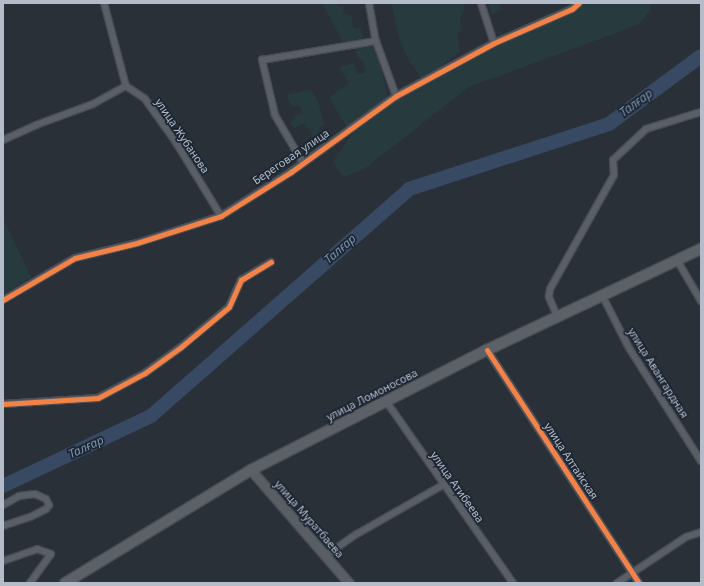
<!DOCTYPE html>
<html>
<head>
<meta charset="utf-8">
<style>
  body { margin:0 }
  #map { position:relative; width:704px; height:586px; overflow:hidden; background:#2a3038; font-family:"Noto Sans",sans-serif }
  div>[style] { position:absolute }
  .green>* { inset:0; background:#273a3e }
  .river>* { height:14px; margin:-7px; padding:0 7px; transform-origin:7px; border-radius:7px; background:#384963 }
  .roads { filter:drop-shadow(1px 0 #484c53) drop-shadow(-1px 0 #484c53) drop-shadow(0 1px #484c53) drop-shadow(0 -1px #484c53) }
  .street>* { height:6px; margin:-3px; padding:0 3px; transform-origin:3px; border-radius:3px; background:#5a5e66 }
  .secondary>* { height:9px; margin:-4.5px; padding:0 4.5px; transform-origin:4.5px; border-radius:4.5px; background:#595d64 }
  .primary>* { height:10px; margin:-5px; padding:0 5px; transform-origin:5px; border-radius:5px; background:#5c6168 }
  .cycleway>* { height:5px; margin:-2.5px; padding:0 2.5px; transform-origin:2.5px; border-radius:2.5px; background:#f48246 }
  span { translate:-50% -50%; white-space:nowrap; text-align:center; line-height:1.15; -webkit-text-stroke:3.5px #1d2633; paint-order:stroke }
  .street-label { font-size:11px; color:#b4bcc9 }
  .water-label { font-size:12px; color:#7c92b1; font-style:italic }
  .frame { position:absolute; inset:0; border:4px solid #b4bcc9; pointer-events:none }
</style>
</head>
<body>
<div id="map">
  <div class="green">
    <i style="clip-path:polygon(322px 3px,338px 3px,338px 7px,344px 6px,343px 13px,352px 15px,353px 28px,360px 28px,365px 40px,343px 42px)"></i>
    <i style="clip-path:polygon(391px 3px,464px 3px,465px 8px,460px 18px,462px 28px,457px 36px,460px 51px,433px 73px,421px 78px,409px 61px,399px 38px)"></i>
    <i style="clip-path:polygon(488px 3px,498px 3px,501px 9px,492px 15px)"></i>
    <i style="clip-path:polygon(585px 3px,651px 3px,650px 11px,638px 25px,469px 87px,363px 170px,343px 177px,333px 161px,356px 129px,382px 112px,412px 87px,528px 28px)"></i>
    <i style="clip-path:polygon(375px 44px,389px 101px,365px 113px,347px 127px,329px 98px,349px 82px,339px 68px,353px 63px,358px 74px,366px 72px,363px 61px,357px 58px,356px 48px)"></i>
    <i style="clip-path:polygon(311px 90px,318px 101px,324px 124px,319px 129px,320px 140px,314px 139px,305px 123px,295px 128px,290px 124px,294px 116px,303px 113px,300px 106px,292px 107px,286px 95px)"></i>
    <i style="clip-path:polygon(3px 218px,31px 277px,3px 294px)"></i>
  </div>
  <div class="river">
    <i style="left:3px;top:486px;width:164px;rotate:-25.3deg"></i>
    <i style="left:151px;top:416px;width:344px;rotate:-41.3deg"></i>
    <i style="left:409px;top:189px;width:210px;rotate:-18deg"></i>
    <i style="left:609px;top:124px;width:114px;rotate:-36.5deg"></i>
  </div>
  <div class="roads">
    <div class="street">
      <i style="left:104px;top:3px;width:86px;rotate:75.2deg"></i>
      <i style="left:126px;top:86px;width:23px;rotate:34deg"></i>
      <i style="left:145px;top:99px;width:52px;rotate:54.5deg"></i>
      <i style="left:175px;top:141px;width:88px;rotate:58.5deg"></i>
      <i style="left:369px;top:3px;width:39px;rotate:80deg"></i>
      <i style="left:376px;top:41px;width:59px;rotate:70deg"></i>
      <i style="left:481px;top:3px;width:42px;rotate:72deg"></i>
      <i style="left:3px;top:140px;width:36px;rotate:-24deg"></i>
      <i style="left:36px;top:125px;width:61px;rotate:-20.2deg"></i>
      <i style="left:93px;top:104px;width:38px;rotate:-29deg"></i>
      <i style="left:303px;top:163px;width:56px;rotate:-120.3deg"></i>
      <i style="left:275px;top:115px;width:57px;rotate:-103.3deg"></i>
      <i style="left:262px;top:60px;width:116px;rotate:-9.5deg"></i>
      <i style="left:677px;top:260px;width:48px;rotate:59.7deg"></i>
      <i style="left:602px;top:295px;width:59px;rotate:63deg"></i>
      <i style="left:629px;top:348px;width:134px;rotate:57.5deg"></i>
      <i style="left:3px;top:300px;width:83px;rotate:-30.3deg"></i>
      <i style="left:75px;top:258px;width:64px;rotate:-13.6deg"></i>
      <i style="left:137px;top:243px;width:88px;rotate:-17.8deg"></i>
      <i style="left:221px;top:216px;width:83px;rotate:-32.2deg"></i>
      <i style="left:291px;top:172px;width:130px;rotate:-35.9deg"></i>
      <i style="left:396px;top:96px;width:111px;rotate:-28.4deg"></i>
      <i style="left:494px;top:43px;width:85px;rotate:-23.6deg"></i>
      <i style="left:572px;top:9px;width:9px;rotate:-41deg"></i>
      <i style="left:557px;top:316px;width:21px;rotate:-113deg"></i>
      <i style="left:549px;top:297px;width:8px;rotate:-83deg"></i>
      <i style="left:550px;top:289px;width:131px;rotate:-60.7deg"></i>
      <i style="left:614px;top:175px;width:15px;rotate:-94deg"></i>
      <i style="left:613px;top:160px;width:45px;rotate:-43.2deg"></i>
      <i style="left:646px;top:129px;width:58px;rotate:-17.2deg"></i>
      <i style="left:487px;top:350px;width:278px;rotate:56.9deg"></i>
      <i style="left:386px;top:401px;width:222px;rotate:55.1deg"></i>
      <i style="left:3px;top:404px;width:95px;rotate:-3.6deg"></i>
      <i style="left:98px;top:398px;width:53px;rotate:-28deg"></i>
      <i style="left:145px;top:373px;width:44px;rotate:-35.8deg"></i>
      <i style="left:181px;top:347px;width:62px;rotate:-39.8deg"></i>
      <i style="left:229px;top:307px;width:30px;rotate:-66deg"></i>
      <i style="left:241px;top:280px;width:35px;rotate:-31deg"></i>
      <i style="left:3px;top:505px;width:18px;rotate:-29deg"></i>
      <i style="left:19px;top:496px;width:16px;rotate:-7deg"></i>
      <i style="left:35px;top:494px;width:12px;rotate:24deg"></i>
      <i style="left:46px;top:499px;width:7px;rotate:63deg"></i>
      <i style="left:49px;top:505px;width:5px;rotate:127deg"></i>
      <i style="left:46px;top:509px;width:18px;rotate:153deg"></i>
      <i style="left:30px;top:517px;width:28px;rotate:162deg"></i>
      <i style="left:325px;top:556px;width:39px;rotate:-35deg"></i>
      <i style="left:357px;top:534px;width:99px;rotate:-29.7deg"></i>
      <i style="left:3px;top:561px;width:36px;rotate:-19deg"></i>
      <i style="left:37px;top:549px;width:15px;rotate:20deg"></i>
      <i style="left:51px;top:554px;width:36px;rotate:126deg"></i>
      <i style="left:617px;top:583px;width:83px;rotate:-33.7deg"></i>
      <i style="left:686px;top:537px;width:16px;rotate:-18deg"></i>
    </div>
    <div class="secondary">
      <i style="left:251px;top:470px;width:150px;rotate:49.1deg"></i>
    </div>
    <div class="primary">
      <i style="left:65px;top:583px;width:218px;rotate:-31.3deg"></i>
      <i style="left:251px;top:470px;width:265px;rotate:-27deg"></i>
      <i style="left:487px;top:350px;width:237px;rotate:-25.3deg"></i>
    </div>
  </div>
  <div class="cycleway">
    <i style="left:3px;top:300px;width:83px;rotate:-30.3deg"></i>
    <i style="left:75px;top:258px;width:64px;rotate:-13.6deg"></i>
    <i style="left:137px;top:243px;width:88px;rotate:-17.8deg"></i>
    <i style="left:221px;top:216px;width:83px;rotate:-32.2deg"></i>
    <i style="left:291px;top:172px;width:130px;rotate:-35.9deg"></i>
    <i style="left:396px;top:96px;width:111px;rotate:-28.4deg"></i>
    <i style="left:494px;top:43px;width:85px;rotate:-23.6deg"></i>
    <i style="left:572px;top:9px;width:9px;rotate:-41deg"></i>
    <i style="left:487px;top:350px;width:278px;rotate:56.9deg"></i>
    <i style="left:3px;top:404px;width:95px;rotate:-3.6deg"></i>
    <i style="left:98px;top:398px;width:53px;rotate:-28deg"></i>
    <i style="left:145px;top:373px;width:44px;rotate:-35.8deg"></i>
    <i style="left:181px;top:347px;width:62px;rotate:-39.8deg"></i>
    <i style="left:229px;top:307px;width:30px;rotate:-66deg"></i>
    <i style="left:241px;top:280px;width:35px;rotate:-31deg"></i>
  </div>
  <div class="street-label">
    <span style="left:182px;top:136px;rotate:56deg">улица Жубанова</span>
    <span style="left:291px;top:157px;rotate:-34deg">Береговая улица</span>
    <span style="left:658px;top:373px;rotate:58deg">улица Авангардная</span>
    <span style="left:372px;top:395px;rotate:-27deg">улица Ломоносова</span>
    <span style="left:571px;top:461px;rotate:57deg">улица Алтайская</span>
    <span style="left:457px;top:487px;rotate:55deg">улица Атибеева</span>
    <span style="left:309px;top:519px;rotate:49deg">улица Муратбаева</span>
  </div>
  <div class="water-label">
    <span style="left:636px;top:103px;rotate:-36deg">Талғар</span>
    <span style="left:340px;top:249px;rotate:-41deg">Талғар</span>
    <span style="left:86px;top:447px;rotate:-25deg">Талғар</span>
  </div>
  <div class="frame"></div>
</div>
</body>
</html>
